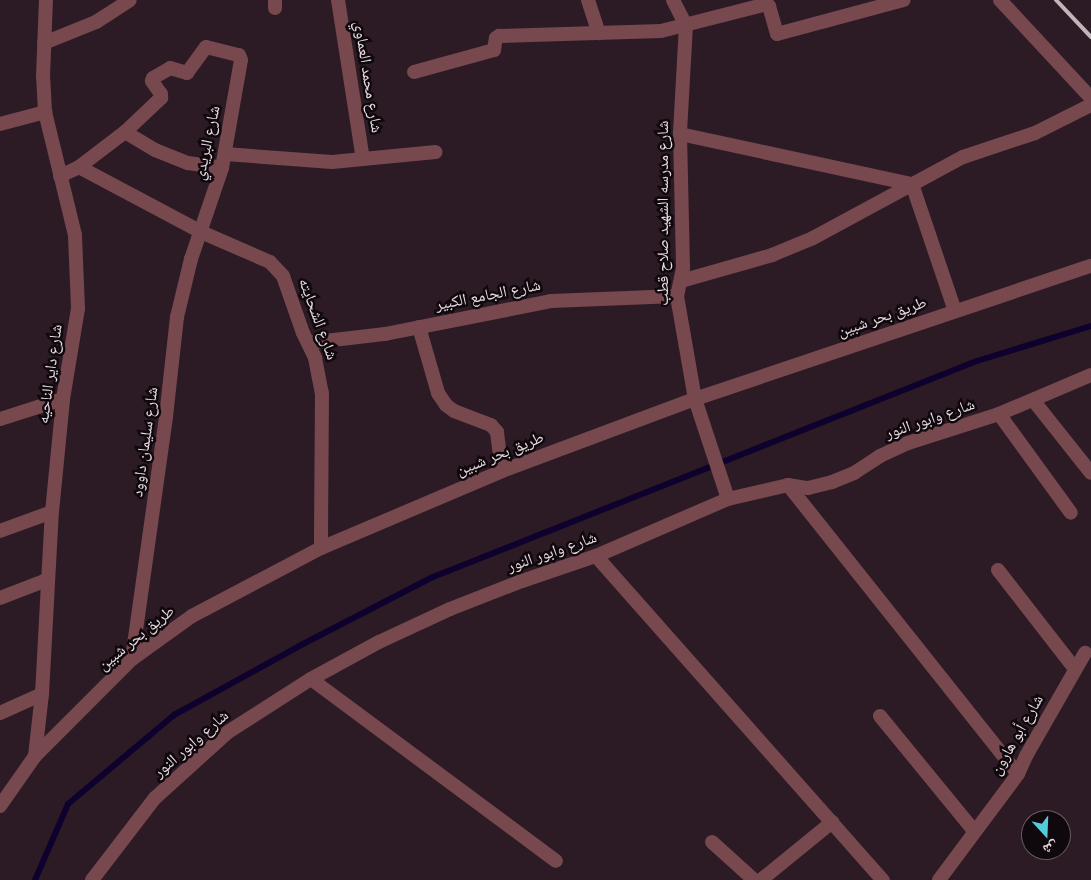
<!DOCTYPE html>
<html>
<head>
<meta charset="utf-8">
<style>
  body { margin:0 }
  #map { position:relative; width:1091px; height:880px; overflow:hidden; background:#2c1b24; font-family:"Space Grotesk","Noto Naskh Arabic",sans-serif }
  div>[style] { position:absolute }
  .stream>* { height:6px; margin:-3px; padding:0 3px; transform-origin:3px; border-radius:3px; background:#0f012d }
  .minor>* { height:14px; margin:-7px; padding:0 7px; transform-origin:7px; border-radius:7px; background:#77484d }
  .rail>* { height:4px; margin:-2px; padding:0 2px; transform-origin:2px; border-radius:2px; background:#c1b4ba }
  span { translate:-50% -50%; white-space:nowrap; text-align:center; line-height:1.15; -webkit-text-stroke:5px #0f080c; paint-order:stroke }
  .street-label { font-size:16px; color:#e9dde3 }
  .north { position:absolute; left:1021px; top:810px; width:50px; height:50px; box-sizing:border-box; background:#0f080c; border:1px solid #665d62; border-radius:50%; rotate:160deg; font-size:14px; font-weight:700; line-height:20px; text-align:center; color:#e9dde3 }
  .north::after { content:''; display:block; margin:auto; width:18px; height:22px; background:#53cbdb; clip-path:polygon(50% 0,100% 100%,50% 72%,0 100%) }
</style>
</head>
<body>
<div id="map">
  <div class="stream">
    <i style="left:35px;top:880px;width:83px;rotate:-66.5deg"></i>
    <i style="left:68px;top:804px;width:138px;rotate:-40deg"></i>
    <i style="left:174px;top:715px;width:147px;rotate:-28.8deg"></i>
    <i style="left:303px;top:644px;width:146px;rotate:-27.3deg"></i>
    <i style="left:433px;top:577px;width:585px;rotate:-21.66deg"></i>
    <i style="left:977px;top:361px;width:119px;rotate:-17.1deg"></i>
  </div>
  <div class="minor">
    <i style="left:275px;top:0;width:8px;rotate:90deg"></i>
    <i style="left:338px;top:0;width:161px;rotate:81.1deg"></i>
    <i style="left:588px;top:0;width:35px;rotate:72deg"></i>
    <i style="left:673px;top:0;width:28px;rotate:63deg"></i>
    <i style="left:686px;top:25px;width:109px;rotate:93.2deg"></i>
    <i style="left:680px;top:134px;width:134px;rotate:88.7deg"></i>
    <i style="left:683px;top:268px;width:29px;rotate:102deg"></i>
    <i style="left:677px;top:296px;width:105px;rotate:80.1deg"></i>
    <i style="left:695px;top:399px;width:105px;rotate:71.7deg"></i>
    <i style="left:1000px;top:0;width:134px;rotate:47.1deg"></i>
    <i style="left:44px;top:43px;width:56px;rotate:-22deg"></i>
    <i style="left:96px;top:22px;width:40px;rotate:-32.9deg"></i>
    <i style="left:414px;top:72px;width:83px;rotate:-15.4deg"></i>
    <i style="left:494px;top:50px;width:12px;rotate:-81deg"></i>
    <i style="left:496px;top:38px;width:4px;rotate:-34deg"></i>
    <i style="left:499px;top:36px;width:162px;rotate:-1.8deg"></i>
    <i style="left:661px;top:31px;width:109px;rotate:-14.3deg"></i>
    <i style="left:767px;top:4px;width:3px;rotate:45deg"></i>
    <i style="left:769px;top:6px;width:29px;rotate:74deg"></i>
    <i style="left:777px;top:34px;width:131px;rotate:-15deg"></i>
    <i style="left:0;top:124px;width:47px;rotate:-14.9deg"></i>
    <i style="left:125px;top:132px;width:35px;rotate:31deg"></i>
    <i style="left:155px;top:150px;width:35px;rotate:22deg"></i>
    <i style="left:188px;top:163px;width:34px;rotate:8deg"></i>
    <i style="left:680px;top:134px;width:237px;rotate:12.2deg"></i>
    <i style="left:225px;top:154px;width:107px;rotate:4.3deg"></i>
    <i style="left:332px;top:162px;width:104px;rotate:-5.5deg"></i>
    <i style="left:79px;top:167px;width:138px;rotate:28deg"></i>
    <i style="left:201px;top:232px;width:75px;rotate:23.5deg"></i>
    <i style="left:270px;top:262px;width:19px;rotate:47deg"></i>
    <i style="left:283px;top:276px;width:60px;rotate:70.7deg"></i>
    <i style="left:303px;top:333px;width:28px;rotate:64deg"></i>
    <i style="left:315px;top:358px;width:36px;rotate:79deg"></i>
    <i style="left:322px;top:393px;width:155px;rotate:90.4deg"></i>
    <i style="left:60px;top:176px;width:21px;rotate:-25deg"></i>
    <i style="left:79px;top:167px;width:58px;rotate:-37.3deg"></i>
    <i style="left:125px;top:132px;width:50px;rotate:-43.4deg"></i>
    <i style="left:161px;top:98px;width:4px;rotate:-90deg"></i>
    <i style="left:161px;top:94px;width:16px;rotate:-125deg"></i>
    <i style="left:152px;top:81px;width:3px;rotate:-72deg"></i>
    <i style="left:153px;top:78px;width:20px;rotate:-30deg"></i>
    <i style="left:170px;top:68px;width:18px;rotate:16deg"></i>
    <i style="left:187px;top:73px;width:32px;rotate:-54deg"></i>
    <i style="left:206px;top:47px;width:34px;rotate:14deg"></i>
    <i style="left:239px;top:55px;width:5px;rotate:68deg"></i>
    <i style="left:241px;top:60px;width:110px;rotate:100deg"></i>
    <i style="left:222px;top:168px;width:96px;rotate:108.8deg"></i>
    <i style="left:191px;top:259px;width:60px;rotate:103.6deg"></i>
    <i style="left:177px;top:317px;width:101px;rotate:96.3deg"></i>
    <i style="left:166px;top:417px;width:244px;rotate:98deg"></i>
    <i style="left:912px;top:184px;width:134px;rotate:71.3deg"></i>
    <i style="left:681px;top:281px;width:95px;rotate:-15.9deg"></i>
    <i style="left:772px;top:255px;width:44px;rotate:-22.5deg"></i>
    <i style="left:813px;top:238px;width:170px;rotate:-28.4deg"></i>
    <i style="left:963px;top:157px;width:76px;rotate:-18.4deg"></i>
    <i style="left:1035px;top:133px;width:63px;rotate:-26.6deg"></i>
    <i style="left:419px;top:327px;width:69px;rotate:73.9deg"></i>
    <i style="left:438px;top:393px;width:14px;rotate:56deg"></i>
    <i style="left:446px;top:405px;width:10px;rotate:37deg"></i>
    <i style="left:454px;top:411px;width:40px;rotate:21deg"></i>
    <i style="left:491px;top:425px;width:9px;rotate:49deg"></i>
    <i style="left:497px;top:432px;width:39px;rotate:83deg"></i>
    <i style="left:308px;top:343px;width:78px;rotate:-6.7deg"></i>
    <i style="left:385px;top:334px;width:169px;rotate:-11.2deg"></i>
    <i style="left:551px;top:301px;width:126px;rotate:-2.3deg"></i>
    <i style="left:1033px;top:400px;width:93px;rotate:51.5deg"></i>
    <i style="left:999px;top:414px;width:122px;rotate:54deg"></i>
    <i style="left:0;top:419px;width:66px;rotate:-17.6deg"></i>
    <i style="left:788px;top:485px;width:369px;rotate:51.5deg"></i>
    <i style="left:0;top:531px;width:55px;rotate:-20.1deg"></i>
    <i style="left:596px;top:556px;width:433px;rotate:48.5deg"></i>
    <i style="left:998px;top:570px;width:125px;rotate:52.1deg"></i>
    <i style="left:0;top:598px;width:50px;rotate:-21deg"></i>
    <i style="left:311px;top:679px;width:305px;rotate:36.6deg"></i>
    <i style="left:0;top:713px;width:46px;rotate:-24.3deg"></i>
    <i style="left:880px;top:716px;width:149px;rotate:50.7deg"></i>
    <i style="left:35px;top:756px;width:62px;rotate:-83.6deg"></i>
    <i style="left:42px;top:694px;width:182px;rotate:-86.9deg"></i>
    <i style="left:52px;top:512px;width:114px;rotate:-84.4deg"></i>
    <i style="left:63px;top:399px;width:92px;rotate:-80.6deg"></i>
    <i style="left:78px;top:308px;width:73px;rotate:-92.4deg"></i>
    <i style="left:75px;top:235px;width:127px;rotate:-103.7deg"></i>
    <i style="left:45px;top:112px;width:35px;rotate:-93deg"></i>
    <i style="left:43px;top:77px;width:77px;rotate:-87.8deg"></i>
    <i style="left:0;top:806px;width:61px;rotate:-55deg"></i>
    <i style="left:35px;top:756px;width:137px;rotate:-45deg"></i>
    <i style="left:132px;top:659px;width:74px;rotate:-35.6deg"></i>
    <i style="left:192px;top:616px;width:146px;rotate:-27.8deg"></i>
    <i style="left:321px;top:548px;width:197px;rotate:-23deg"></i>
    <i style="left:502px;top:471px;width:206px;rotate:-20.5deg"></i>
    <i style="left:695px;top:399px;width:418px;rotate:-18.6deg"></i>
    <i style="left:712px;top:842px;width:57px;rotate:42.1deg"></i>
    <i style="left:92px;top:880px;width:103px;rotate:-52.5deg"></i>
    <i style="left:155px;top:798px;width:98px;rotate:-42.1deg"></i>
    <i style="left:228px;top:732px;width:98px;rotate:-32.6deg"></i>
    <i style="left:311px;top:679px;width:77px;rotate:-28.6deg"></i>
    <i style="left:379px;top:642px;width:78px;rotate:-24.9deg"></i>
    <i style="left:450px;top:609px;width:77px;rotate:-21.3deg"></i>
    <i style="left:522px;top:581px;width:78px;rotate:-18.7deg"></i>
    <i style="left:596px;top:556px;width:144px;rotate:-23.4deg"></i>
    <i style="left:728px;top:499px;width:62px;rotate:-13.1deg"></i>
    <i style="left:788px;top:485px;width:20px;rotate:9deg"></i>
    <i style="left:808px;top:488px;width:25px;rotate:-14deg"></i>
    <i style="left:832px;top:482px;width:24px;rotate:-22deg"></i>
    <i style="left:854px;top:473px;width:31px;rotate:-33deg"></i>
    <i style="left:880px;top:456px;width:31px;rotate:-25deg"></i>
    <i style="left:908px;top:443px;width:96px;rotate:-17.7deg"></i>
    <i style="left:999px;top:414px;width:100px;rotate:-23deg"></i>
    <i style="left:761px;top:880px;width:92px;rotate:-39.2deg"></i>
    <i style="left:939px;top:880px;width:132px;rotate:-53.3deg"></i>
    <i style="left:1018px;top:774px;width:20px;rotate:-66deg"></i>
    <i style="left:1026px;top:756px;width:119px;rotate:-60.2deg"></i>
  </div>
  <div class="rail">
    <i style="left:1056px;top:0;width:51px;rotate:46.6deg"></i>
  </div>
  <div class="street-label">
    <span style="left:368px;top:77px;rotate:81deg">شارع محمد العماوي</span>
    <span style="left:207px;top:143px;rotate:-78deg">شارع البريدي</span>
    <span style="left:663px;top:213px;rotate:-90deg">شارع مدرسه الشهيد صلاح قطب</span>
    <span style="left:488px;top:295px;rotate:-11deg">شارع الجامع الكبير</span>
    <span style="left:882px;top:317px;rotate:-19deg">طريق بحر شبين</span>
    <span style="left:318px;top:319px;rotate:70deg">شارع الشحايته</span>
    <span style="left:50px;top:374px;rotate:-82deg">شارع داير الناحيه</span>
    <span style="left:930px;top:419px;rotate:-19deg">شارع وابور النور</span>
    <span style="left:145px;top:442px;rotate:-82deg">شارع سليمان داوود</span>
    <span style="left:500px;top:454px;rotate:-22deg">طريق بحر شبين</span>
    <span style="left:552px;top:552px;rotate:-19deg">شارع وابور النور</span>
    <span style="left:136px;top:638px;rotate:-39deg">طريق بحر شبين</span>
    <span style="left:1017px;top:735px;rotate:-60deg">شارع أبو هارون</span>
    <span style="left:191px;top:744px;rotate:-41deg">شارع وابور النور</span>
  </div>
  <div class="north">ش</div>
</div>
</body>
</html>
